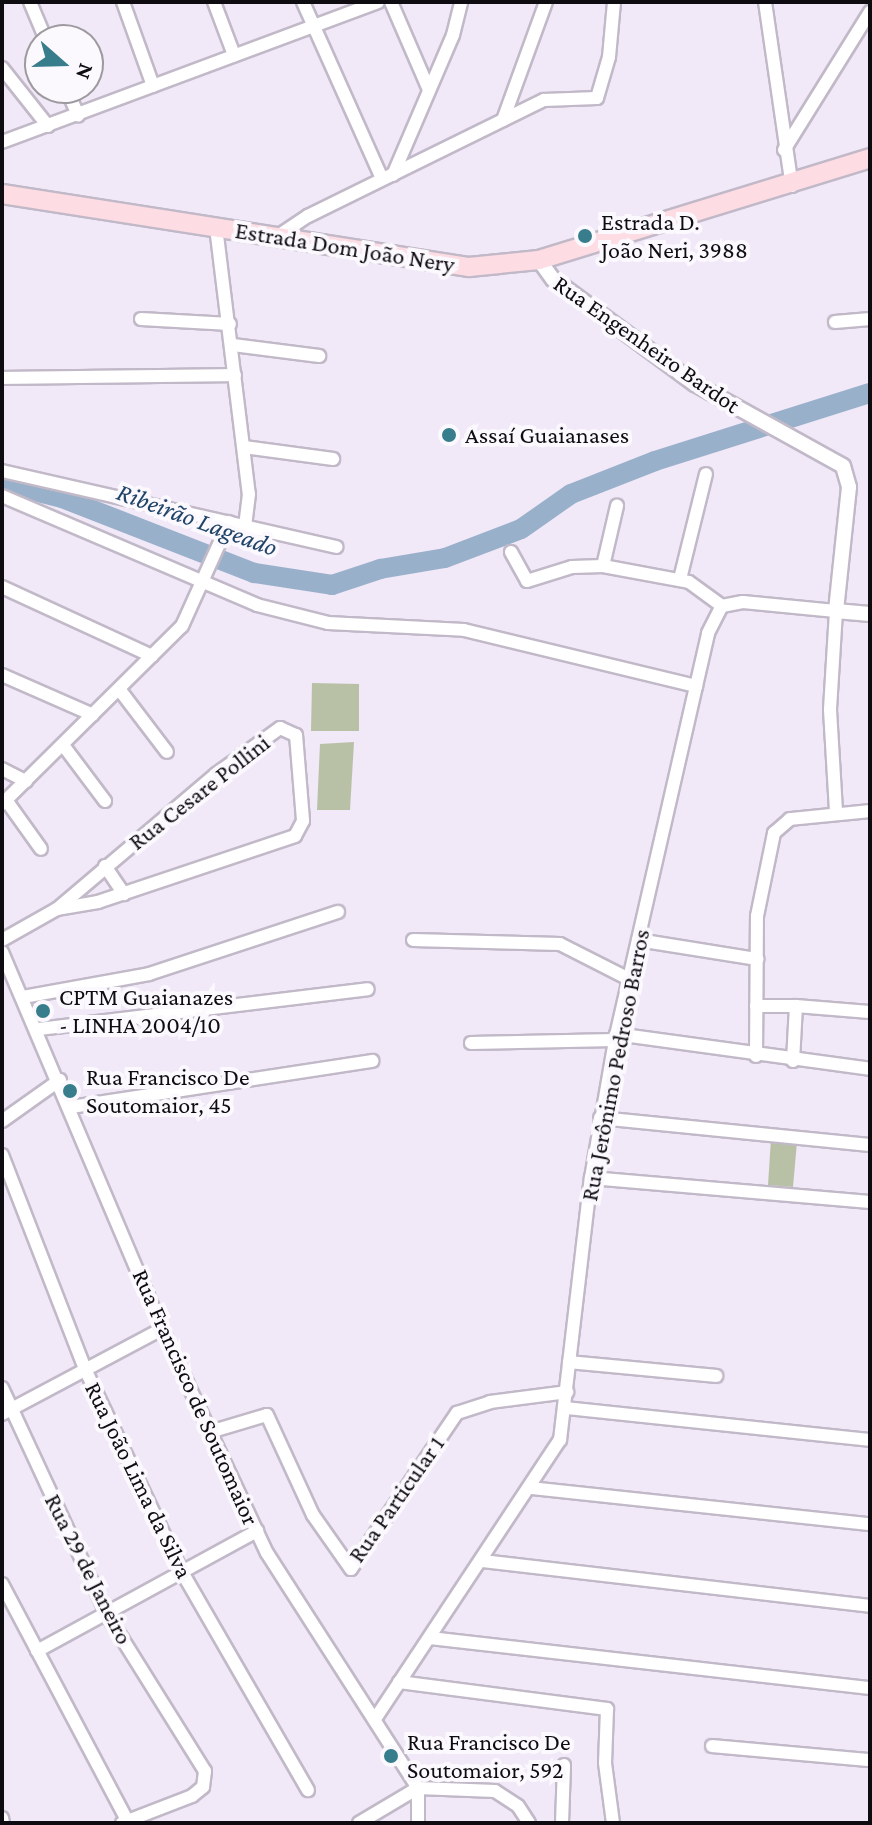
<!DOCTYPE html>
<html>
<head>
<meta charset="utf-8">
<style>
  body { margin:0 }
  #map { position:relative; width:872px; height:1825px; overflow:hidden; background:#f1e8f8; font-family:"Crimson Pro",serif }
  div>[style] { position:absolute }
  .green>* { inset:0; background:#b8c1a6 }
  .river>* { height:20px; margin:-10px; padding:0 10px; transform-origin:10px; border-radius:10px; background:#99b0ca }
  .roads { filter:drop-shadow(2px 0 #c2b9c8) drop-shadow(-2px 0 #c2b9c8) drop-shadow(0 2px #c2b9c8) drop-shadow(0 -2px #c2b9c8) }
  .minor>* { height:12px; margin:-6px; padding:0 6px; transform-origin:6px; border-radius:6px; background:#fff }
  .tertiary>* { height:14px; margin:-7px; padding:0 7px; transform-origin:7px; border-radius:7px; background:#fff }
  .primary>* { height:18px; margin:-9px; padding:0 9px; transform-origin:9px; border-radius:9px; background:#fddde3 }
  .dots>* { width:22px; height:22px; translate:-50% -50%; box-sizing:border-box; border:4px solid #fbf8fe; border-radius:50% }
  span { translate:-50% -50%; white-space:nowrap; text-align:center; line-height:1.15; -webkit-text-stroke:8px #fbf8fe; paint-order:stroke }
  .poi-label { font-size:24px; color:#0f0c11 }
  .left { translate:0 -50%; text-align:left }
  .street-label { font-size:24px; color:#0f0c11 }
  .water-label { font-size:26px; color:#204468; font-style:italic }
  .frame { position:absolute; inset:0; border:4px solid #0f0c11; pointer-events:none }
  .north { position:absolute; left:24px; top:24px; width:80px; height:80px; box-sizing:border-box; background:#fbf8fe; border:2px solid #9d9a9f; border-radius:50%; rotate:110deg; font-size:22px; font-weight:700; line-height:32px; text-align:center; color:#0f0c11 }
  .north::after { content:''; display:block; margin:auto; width:28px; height:36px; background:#387d8b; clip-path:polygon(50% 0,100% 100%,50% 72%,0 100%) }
</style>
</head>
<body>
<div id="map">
  <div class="green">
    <i style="clip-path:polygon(312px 683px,359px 684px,359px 731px,311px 731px)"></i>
    <i style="clip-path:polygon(354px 742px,350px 810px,317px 810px,320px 744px)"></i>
    <i style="clip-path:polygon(771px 1139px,797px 1142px,793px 1187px,768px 1185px)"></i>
  </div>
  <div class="river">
    <i style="left:2px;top:483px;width:62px;rotate:14deg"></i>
    <i style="left:62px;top:498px;width:206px;rotate:21.3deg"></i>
    <i style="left:254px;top:573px;width:79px;rotate:8.7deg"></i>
    <i style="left:332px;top:585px;width:51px;rotate:-18.4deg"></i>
    <i style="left:380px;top:569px;width:66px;rotate:-9.6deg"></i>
    <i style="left:445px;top:558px;width:81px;rotate:-20.9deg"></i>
    <i style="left:521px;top:529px;width:61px;rotate:-35deg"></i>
    <i style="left:571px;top:494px;width:90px;rotate:-21.4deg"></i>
    <i style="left:655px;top:461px;width:225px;rotate:-17.6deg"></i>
  </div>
  <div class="roads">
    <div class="minor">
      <i style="left:30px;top:2px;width:41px;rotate:67.2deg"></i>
      <i style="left:123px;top:2px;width:89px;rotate:70.3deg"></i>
      <i style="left:214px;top:2px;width:57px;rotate:69.3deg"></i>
      <i style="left:303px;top:2px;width:194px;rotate:65.9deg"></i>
      <i style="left:391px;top:2px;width:96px;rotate:66.6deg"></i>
      <i style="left:765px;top:2px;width:186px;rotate:81.7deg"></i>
      <i style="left:2px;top:68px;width:74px;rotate:51.6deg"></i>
      <i style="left:66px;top:88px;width:30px;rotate:66deg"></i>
      <i style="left:503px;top:120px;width:126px;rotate:-70deg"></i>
      <i style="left:2px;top:142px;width:401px;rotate:-20.4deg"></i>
      <i style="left:784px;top:150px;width:163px;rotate:-58.1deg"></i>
      <i style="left:393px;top:175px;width:152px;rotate:-66.8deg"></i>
      <i style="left:453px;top:35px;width:34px;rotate:-76deg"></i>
      <i style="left:216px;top:227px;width:269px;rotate:83deg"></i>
      <i style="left:249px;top:494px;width:32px;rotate:97deg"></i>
      <i style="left:278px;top:236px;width:36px;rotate:-34deg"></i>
      <i style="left:308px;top:216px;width:263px;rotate:-26.2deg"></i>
      <i style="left:544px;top:100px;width:53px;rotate:-2.2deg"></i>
      <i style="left:597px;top:98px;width:43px;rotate:-73.7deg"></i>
      <i style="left:609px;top:57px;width:55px;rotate:-84.8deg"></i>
      <i style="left:141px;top:319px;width:89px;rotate:3.2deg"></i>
      <i style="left:835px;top:322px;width:35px;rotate:-5deg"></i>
      <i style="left:233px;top:345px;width:87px;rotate:7.3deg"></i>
      <i style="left:2px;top:378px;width:233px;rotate:-0.7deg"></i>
      <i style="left:244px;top:447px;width:90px;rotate:7.7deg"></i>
      <i style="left:2px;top:471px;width:343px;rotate:12.8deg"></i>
      <i style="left:2px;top:496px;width:277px;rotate:23.1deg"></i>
      <i style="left:257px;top:605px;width:73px;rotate:14.2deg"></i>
      <i style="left:328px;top:623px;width:136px;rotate:2.9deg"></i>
      <i style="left:464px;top:630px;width:239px;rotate:13.6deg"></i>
      <i style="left:511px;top:552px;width:33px;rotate:61deg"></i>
      <i style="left:527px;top:581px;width:47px;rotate:-17.3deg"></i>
      <i style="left:572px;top:567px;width:31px;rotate:-2deg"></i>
      <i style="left:603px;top:566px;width:87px;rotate:10.5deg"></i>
      <i style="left:689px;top:582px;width:41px;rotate:36deg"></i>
      <i style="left:603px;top:566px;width:62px;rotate:-76.9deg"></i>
      <i style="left:680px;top:579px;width:108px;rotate:-76.1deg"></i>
      <i style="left:2px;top:587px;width:165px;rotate:24.7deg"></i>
      <i style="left:722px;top:606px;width:21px;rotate:-11deg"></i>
      <i style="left:743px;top:602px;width:93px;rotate:5.5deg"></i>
      <i style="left:836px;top:611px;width:99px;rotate:93.5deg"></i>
      <i style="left:830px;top:710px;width:101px;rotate:86.6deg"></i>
      <i style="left:2px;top:675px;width:99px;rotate:23.7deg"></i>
      <i style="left:119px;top:689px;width:79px;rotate:52.7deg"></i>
      <i style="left:63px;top:745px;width:70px;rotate:53.1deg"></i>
      <i style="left:2px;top:769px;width:27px;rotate:27deg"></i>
      <i style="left:6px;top:800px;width:60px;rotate:54.5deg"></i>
      <i style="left:2px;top:804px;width:253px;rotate:-44.7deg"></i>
      <i style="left:182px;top:626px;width:114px;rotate:-65.7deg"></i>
      <i style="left:105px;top:866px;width:34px;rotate:56deg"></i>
      <i style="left:2px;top:940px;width:63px;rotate:-29.4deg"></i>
      <i style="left:57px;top:909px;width:209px;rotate:-40.3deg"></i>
      <i style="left:216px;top:774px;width:79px;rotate:-35.7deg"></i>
      <i style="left:280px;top:728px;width:17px;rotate:24deg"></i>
      <i style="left:296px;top:735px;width:86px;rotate:85.3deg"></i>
      <i style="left:303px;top:821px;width:17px;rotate:118deg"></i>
      <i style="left:295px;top:836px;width:208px;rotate:161.5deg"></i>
      <i style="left:98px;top:902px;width:42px;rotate:170.3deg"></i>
      <i style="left:413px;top:940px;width:147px;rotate:1.6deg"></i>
      <i style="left:560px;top:944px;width:77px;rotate:26.9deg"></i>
      <i style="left:638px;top:940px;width:121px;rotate:9.1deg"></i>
      <i style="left:2px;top:952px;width:410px;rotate:67deg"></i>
      <i style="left:162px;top:1329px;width:247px;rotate:64.9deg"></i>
      <i style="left:267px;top:1553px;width:279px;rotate:57.3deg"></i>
      <i style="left:418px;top:1788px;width:35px;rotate:90deg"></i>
      <i style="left:23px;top:997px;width:128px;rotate:-10.3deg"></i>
      <i style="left:149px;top:974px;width:199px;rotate:-18.2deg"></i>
      <i style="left:756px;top:1006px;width:40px"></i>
      <i style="left:39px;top:1029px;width:331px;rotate:-6.9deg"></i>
      <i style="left:616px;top:1034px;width:256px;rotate:7.8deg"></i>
      <i style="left:471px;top:1043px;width:144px;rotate:-1.2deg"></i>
      <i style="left:756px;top:1056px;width:140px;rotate:-89.6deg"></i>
      <i style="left:757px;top:916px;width:85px;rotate:-78.4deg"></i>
      <i style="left:774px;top:833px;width:21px;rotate:-41deg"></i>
      <i style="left:790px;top:819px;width:80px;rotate:-5.7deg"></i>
      <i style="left:793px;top:1061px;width:55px;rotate:-86.9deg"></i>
      <i style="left:796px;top:1006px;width:74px;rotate:4.6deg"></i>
      <i style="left:71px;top:1107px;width:305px;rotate:-8.7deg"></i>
      <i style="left:600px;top:1118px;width:271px;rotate:5.7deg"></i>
      <i style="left:2px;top:1121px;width:71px;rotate:-35.3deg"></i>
      <i style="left:2px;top:1155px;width:230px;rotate:68.8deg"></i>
      <i style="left:85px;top:1369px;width:225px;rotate:64.5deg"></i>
      <i style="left:182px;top:1572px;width:252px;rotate:60deg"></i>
      <i style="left:591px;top:1178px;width:280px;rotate:4.9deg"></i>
      <i style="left:569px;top:1362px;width:148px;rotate:5.4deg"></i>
      <i style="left:2px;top:1388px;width:251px;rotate:65.1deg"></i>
      <i style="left:108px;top:1616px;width:183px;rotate:58deg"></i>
      <i style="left:205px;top:1771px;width:16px;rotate:97deg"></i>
      <i style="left:203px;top:1787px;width:14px;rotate:141deg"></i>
      <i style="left:192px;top:1796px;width:75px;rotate:158.9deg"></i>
      <i style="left:566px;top:1408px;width:306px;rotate:6deg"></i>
      <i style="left:2px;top:1414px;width:181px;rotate:-28deg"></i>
      <i style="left:213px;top:1431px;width:56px;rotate:-16.5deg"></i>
      <i style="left:267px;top:1415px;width:110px;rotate:65.3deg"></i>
      <i style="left:313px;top:1515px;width:66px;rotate:54.9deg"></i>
      <i style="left:351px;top:1569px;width:189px;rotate:-55.8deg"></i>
      <i style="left:457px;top:1413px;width:35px;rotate:-18deg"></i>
      <i style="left:490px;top:1402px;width:78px;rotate:-7.4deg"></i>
      <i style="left:531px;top:1488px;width:341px;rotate:6.1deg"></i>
      <i style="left:482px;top:1561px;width:391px;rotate:6.6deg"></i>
      <i style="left:2px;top:1584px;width:267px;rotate:62.1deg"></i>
      <i style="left:430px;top:1638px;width:443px;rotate:6.5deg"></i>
      <i style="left:37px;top:1651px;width:251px;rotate:-28.6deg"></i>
      <i style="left:399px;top:1682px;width:210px;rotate:7.4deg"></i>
      <i style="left:607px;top:1709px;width:54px;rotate:92.1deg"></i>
      <i style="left:605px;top:1763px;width:61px;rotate:82.4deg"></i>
      <i style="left:375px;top:1719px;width:335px;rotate:-56.5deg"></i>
      <i style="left:560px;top:1440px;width:264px;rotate:-83.3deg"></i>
      <i style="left:591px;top:1178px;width:140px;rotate:-80.1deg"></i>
      <i style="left:615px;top:1040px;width:417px;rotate:-77.1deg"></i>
      <i style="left:708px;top:633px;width:30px;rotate:-63deg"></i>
      <i style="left:712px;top:1746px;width:159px;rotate:5.1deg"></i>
      <i style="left:2px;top:1818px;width:5px;rotate:79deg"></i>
      <i style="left:359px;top:1823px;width:69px;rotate:-30.7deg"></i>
      <i style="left:418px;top:1788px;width:77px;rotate:2.2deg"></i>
      <i style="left:495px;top:1791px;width:27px;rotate:33deg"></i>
      <i style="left:518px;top:1806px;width:20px;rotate:57deg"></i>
      <i style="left:562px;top:1823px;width:58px;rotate:-88deg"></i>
    </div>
    <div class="tertiary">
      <i style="left:539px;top:260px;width:24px;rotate:54deg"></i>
      <i style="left:553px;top:279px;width:177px;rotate:36.5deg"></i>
      <i style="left:695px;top:384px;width:169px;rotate:29deg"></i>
      <i style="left:843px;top:466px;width:22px;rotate:74deg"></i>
      <i style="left:849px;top:487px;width:125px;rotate:96deg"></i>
      <i style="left:836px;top:611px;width:34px;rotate:5deg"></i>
    </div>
    <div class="primary">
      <i style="left:2px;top:194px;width:473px;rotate:8.9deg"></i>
      <i style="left:469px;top:267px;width:70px;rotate:-5.7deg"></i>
      <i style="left:539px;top:260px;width:346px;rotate:-17.1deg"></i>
    </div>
  </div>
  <div class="dots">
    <i style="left:585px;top:236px;background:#387d8b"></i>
    <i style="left:449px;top:435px;background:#387d8b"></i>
    <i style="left:43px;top:1011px;background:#387d8b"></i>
    <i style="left:70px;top:1091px;background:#387d8b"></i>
    <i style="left:391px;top:1756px;background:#387d8b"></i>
  </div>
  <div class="poi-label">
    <span class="left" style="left:601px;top:236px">Estrada D.<br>João Neri, 3988</span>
    <span class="left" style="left:465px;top:435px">Assaí Guaianases</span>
    <span class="left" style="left:59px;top:1011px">CPTM Guaianazes<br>- LINHA 2004/10</span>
    <span class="left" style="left:86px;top:1091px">Rua Francisco De<br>Soutomaior, 45</span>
    <span class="left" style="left:407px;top:1756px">Rua Francisco De<br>Soutomaior, 592</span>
  </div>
  <div class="street-label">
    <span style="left:345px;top:247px;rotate:9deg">Estrada Dom João Nery</span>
    <span style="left:647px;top:344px;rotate:35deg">Rua Engenheiro Bardot</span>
    <span style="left:199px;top:792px;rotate:-38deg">Rua Cesare Pollini</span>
    <span style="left:615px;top:1065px;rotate:-79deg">Rua Jerônimo Pedroso Barros</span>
    <span style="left:196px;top:1397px;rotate:66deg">Rua Francisco de Soutomaior</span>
    <span style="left:139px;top:1480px;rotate:64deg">Rua João Lima da Silva</span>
    <span style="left:396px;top:1499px;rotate:-55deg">Rua Particular 1</span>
    <span style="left:89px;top:1569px;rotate:63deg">Rua 29 de Janeiro</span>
  </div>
  <div class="water-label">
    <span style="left:197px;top:520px;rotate:20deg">Ribeirão Lageado</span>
  </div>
  <div class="frame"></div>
  <div class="north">N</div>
</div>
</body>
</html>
